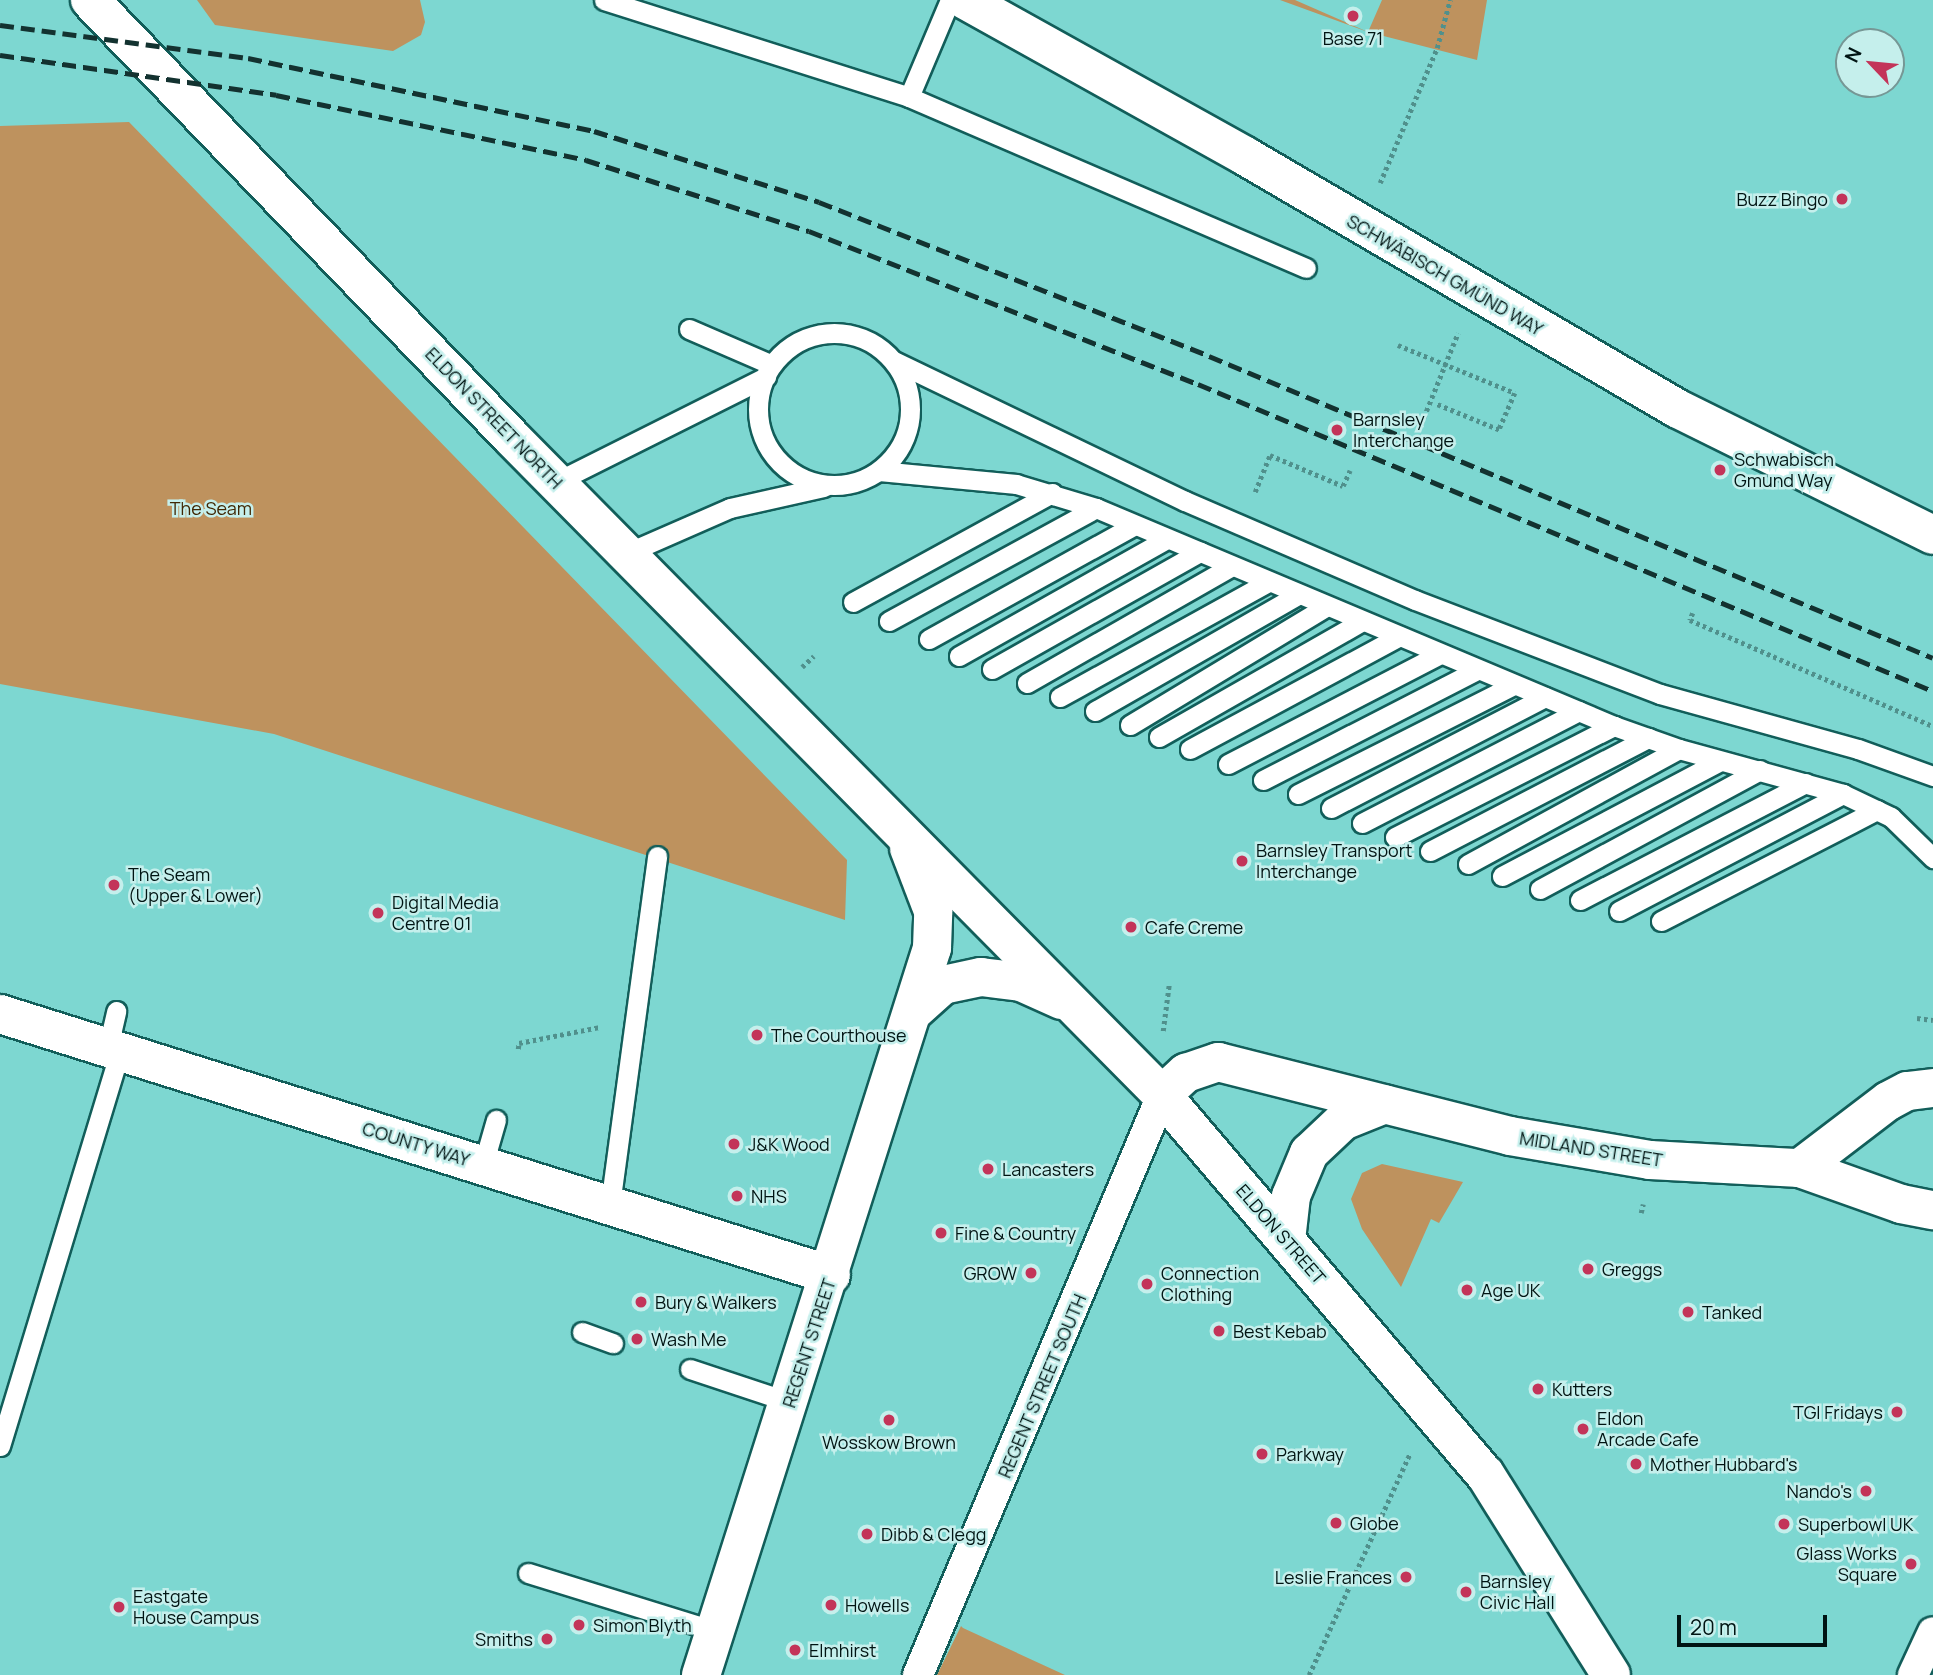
<!DOCTYPE html>
<html>
<head>
<meta charset="utf-8">
<style>
  body { margin:0 }
  #map { position:relative; width:1933px; height:1675px; overflow:hidden; background:#7dd7d1; font-family:Manrope,sans-serif }
  div>[style] { position:absolute }
  .green>* { inset:0; background:#be925e }
  .path>* { height:4.5px; margin-top:-2.25px; transform-origin:0; background:repeating-linear-gradient(90deg,#50908c 0 3.5px,transparent 0 7px) }
  .roads { filter:drop-shadow(2px 0 #125e5a) drop-shadow(-2px 0 #125e5a) drop-shadow(0 2px #125e5a) drop-shadow(0 -2px #125e5a) }
  .service>* { height:19px; margin:-9.5px; padding:0 9.5px; transform-origin:9.5px; border-radius:9.5px; background:#fff }
  .service>.ring { margin:-9.5px; padding:0; box-sizing:content-box; background:none; border:19px solid #fff; border-radius:50% }
  .pedestrian>* { height:30px; margin:-15px; padding:0 15px; transform-origin:15px; border-radius:15px; background:#fff }
  .minor>* { height:38px; margin:-19px; padding:0 19px; transform-origin:19px; border-radius:19px; background:#fff }
  .tertiary>* { height:38px; margin:-19px; padding:0 19px; transform-origin:19px; border-radius:19px; background:#fff }
  .rail>* { height:5px; margin-top:-2.5px; transform-origin:0; background:repeating-linear-gradient(90deg,#133230 0 14px,transparent 0 21px) }
  .dots>* { width:19px; height:19px; translate:-50% -50%; box-sizing:border-box; border:4px solid #c5efec; border-radius:50% }
  span { translate:-50% -50%; white-space:nowrap; text-align:center; line-height:1.15; -webkit-text-stroke:5px #c5efec; paint-order:stroke }
  .poi-label { font-size:18px; color:#001413 }
  .right { translate:-100% -50%; text-align:right }
  .left { translate:0 -50%; text-align:left }
  .street-label { font-size:18px; color:#001413 }
  .park-label { font-size:18px; color:#402704 }
  .north { position:absolute; left:1835px; top:28px; width:70px; height:70px; box-sizing:border-box; background:#c5efec; border:2px solid #769795; border-radius:50%; rotate:296deg; font-size:19px; font-weight:700; line-height:28px; text-align:center; color:#001413 }
  .north::after { content:''; display:block; margin:auto; width:24px; height:32px; background:#c33459; clip-path:polygon(50% 0,100% 100%,50% 72%,0 100%) }
  .scale { position:absolute; left:1677px; top:1615px; width:150px; height:32px; box-sizing:border-box; border:4px solid #001413; border-top:0; padding-left:9px; font-size:21px; line-height:24px; white-space:nowrap; color:#001413; -webkit-text-stroke:5px #c5efec; paint-order:stroke }
</style>
</head>
<body>
<div id="map">
  <div class="green">
    <i style="clip-path:polygon(197px 0,420px 0,425px 22px,421px 35px,393px 51px,215px 25px)"></i>
    <i style="clip-path:polygon(1280px 0,1295px 0,1368px 32px,1382px 0,1487px 0,1477px 60px,1368px 32px)"></i>
    <i style="clip-path:polygon(129px 122px,847px 860px,845px 920px,274px 734px,0 684px,0 126px)"></i>
    <i style="clip-path:polygon(1382px 1164px,1463px 1182px,1439px 1223px,1431px 1219px,1401px 1287px,1362px 1229px,1351px 1199px,1362px 1173px)"></i>
    <i style="clip-path:polygon(961px 1626px,963px 1628px,1065px 1675px,937px 1675px)"></i>
  </div>
  <div class="path">
    <i style="left:1380px;top:183px;width:147px;rotate:-67.1deg"></i>
    <i style="left:1437px;top:48px;width:50px;rotate:-74.8deg"></i>
    <i style="left:1398px;top:345px;width:126px;rotate:22.3deg"></i>
    <i style="left:1515px;top:393px;width:40px;rotate:113.4deg"></i>
    <i style="left:1499px;top:430px;width:68px;rotate:-157.6deg"></i>
    <i style="left:1421px;top:424px;width:98px;rotate:-67.9deg"></i>
    <i style="left:1255px;top:492px;width:40px;rotate:-68deg"></i>
    <i style="left:1270px;top:455px;width:79px;rotate:23deg"></i>
    <i style="left:1343px;top:486px;width:17px;rotate:-66deg"></i>
    <i style="left:1693px;top:613px;width:8px;rotate:113deg"></i>
    <i style="left:1690px;top:620px;width:265px;rotate:23.6deg"></i>
    <i style="left:802px;top:667px;width:16px;rotate:-43deg"></i>
    <i style="left:1917px;top:1018px;width:16px;rotate:7deg"></i>
    <i style="left:1163px;top:1031px;width:46px;rotate:-82.6deg"></i>
    <i style="left:518px;top:1049px;width:6px;rotate:-81deg"></i>
    <i style="left:519px;top:1043px;width:83px;rotate:-11.2deg"></i>
    <i style="left:1641px;top:1213px;width:9px;rotate:-77deg"></i>
    <i style="left:1309px;top:1675px;width:244px;rotate:-65.5deg"></i>
  </div>
  <div class="roads">
    <div class="service">
      <i style="left:604px;top:0;width:320px;rotate:17.6deg"></i>
      <i style="left:909px;top:97px;width:432px;rotate:23.3deg"></i>
      <i style="left:909px;top:97px;width:105px;rotate:-67.1deg"></i>
      <i style="left:689px;top:329px;width:90px;rotate:23.4deg"></i>
      <i class="ring" style="left:758px;top:333px;width:133px;height:133px"></i>
      <i style="left:894px;top:361px;width:323px;rotate:25.7deg"></i>
      <i style="left:1185px;top:501px;width:250px;rotate:23.3deg"></i>
      <i style="left:1415px;top:600px;width:262px;rotate:21deg"></i>
      <i style="left:1660px;top:694px;width:205px;rotate:15.5deg"></i>
      <i style="left:1858px;top:749px;width:80px;rotate:19.8deg"></i>
      <i style="left:879px;top:471px;width:138px;rotate:5.4deg"></i>
      <i style="left:1016px;top:484px;width:84px;rotate:16.7deg"></i>
      <i style="left:1096px;top:508px;width:562px;rotate:22.82deg"></i>
      <i style="left:1614px;top:726px;width:69px;rotate:19.5deg"></i>
      <i style="left:1679px;top:749px;width:170px;rotate:15.3deg"></i>
      <i style="left:1843px;top:794px;width:53px;rotate:25.6deg"></i>
      <i style="left:1891px;top:817px;width:59px;rotate:44.3deg"></i>
      <i style="left:556px;top:482px;width:235px;rotate:-26.6deg"></i>
      <i style="left:627px;top:553px;width:112px;rotate:-23.6deg"></i>
      <i style="left:730px;top:508px;width:96px;rotate:-12.6deg"></i>
      <i style="left:853px;top:602px;width:227px;rotate:-28.7deg"></i>
      <i style="left:889px;top:621px;width:236px;rotate:-28.6deg"></i>
      <i style="left:929px;top:639px;width:235px;rotate:-29deg"></i>
      <i style="left:959px;top:656px;width:239px;rotate:-29.4deg"></i>
      <i style="left:992px;top:669px;width:239px;rotate:-29.4deg"></i>
      <i style="left:1027px;top:683px;width:236px;rotate:-29.7deg"></i>
      <i style="left:1060px;top:697px;width:238px;rotate:-28.9deg"></i>
      <i style="left:1095px;top:711px;width:235px;rotate:-29.8deg"></i>
      <i style="left:1130px;top:725px;width:230px;rotate:-31.1deg"></i>
      <i style="left:1159px;top:737px;width:234px;rotate:-29.7deg"></i>
      <i style="left:1190px;top:749px;width:238px;rotate:-28.3deg"></i>
      <i style="left:1228px;top:764px;width:239px;rotate:-27.4deg"></i>
      <i style="left:1263px;top:780px;width:241px;rotate:-27.2deg"></i>
      <i style="left:1298px;top:794px;width:242px;rotate:-26.8deg"></i>
      <i style="left:1331px;top:808px;width:241px;rotate:-27.4deg"></i>
      <i style="left:1362px;top:823px;width:244px;rotate:-27.3deg"></i>
      <i style="left:1395px;top:837px;width:246px;rotate:-26.9deg"></i>
      <i style="left:1430px;top:851px;width:246px;rotate:-27.4deg"></i>
      <i style="left:1468px;top:864px;width:240px;rotate:-28.6deg"></i>
      <i style="left:1502px;top:876px;width:246px;rotate:-27.8deg"></i>
      <i style="left:1540px;top:889px;width:250px;rotate:-28.4deg"></i>
      <i style="left:1580px;top:900px;width:254px;rotate:-27.4deg"></i>
      <i style="left:1619px;top:911px;width:253px;rotate:-27.6deg"></i>
      <i style="left:1661px;top:921px;width:243px;rotate:-27.2deg"></i>
      <i style="left:108px;top:1047px;width:37px;rotate:-77deg"></i>
      <i style="left:483px;top:1165px;width:47px;rotate:-73.9deg"></i>
      <i style="left:610px;top:1205px;width:352px;rotate:-82.3deg"></i>
      <i style="left:582px;top:1332px;width:33px;rotate:20deg"></i>
      <i style="left:690px;top:1369px;width:104px;rotate:18.4deg"></i>
      <i style="left:0;top:1446px;width:412px;rotate:-73.1deg"></i>
      <i style="left:528px;top:1573px;width:196px;rotate:17.2deg"></i>
    </div>
    <div class="pedestrian">
      <i style="left:918px;top:1675px;width:629px;rotate:-67.18deg"></i>
      <i style="left:1913px;top:1675px;width:47px;rotate:-65.1deg"></i>
    </div>
    <div class="minor">
      <i style="left:0;top:1014px;width:871px;rotate:17.44deg"></i>
      <i style="left:1933px;top:1088px;width:26px;rotate:173deg"></i>
      <i style="left:1907px;top:1091px;width:21px;rotate:152deg"></i>
      <i style="left:1888px;top:1101px;width:111px;rotate:142.7deg"></i>
      <i style="left:1800px;top:1168px;width:107px;rotate:19.6deg"></i>
      <i style="left:1901px;top:1204px;width:33px;rotate:11deg"></i>
      <i style="left:1162px;top:1095px;width:33px;rotate:-43deg"></i>
      <i style="left:1186px;top:1073px;width:34px;rotate:-19deg"></i>
      <i style="left:1218px;top:1062px;width:301px;rotate:14.2deg"></i>
      <i style="left:1510px;top:1136px;width:142px;rotate:9.7deg"></i>
      <i style="left:1650px;top:1160px;width:150px;rotate:3.1deg"></i>
      <i style="left:1286px;top:1240px;width:44px;rotate:-83.5deg"></i>
      <i style="left:1291px;top:1196px;width:47px;rotate:-67.3deg"></i>
      <i style="left:1309px;top:1153px;width:47px;rotate:-43.3deg"></i>
      <i style="left:1343px;top:1121px;width:45px;rotate:-22deg"></i>
    </div>
    <div class="tertiary">
      <i style="left:90px;top:0;width:610px;rotate:46.06deg"></i>
      <i style="left:513px;top:439px;width:923px;rotate:45.31deg"></i>
      <i style="left:1162px;top:1095px;width:498px;rotate:49.6deg"></i>
      <i style="left:1485px;top:1474px;width:237px;rotate:57.9deg"></i>
      <i style="left:965px;top:0;width:321px;rotate:29.1deg"></i>
      <i style="left:1245px;top:156px;width:501px;rotate:30.3deg"></i>
      <i style="left:1678px;top:409px;width:284px;rotate:26.3deg"></i>
      <i style="left:914px;top:1011px;width:39px;rotate:-42deg"></i>
      <i style="left:943px;top:985px;width:39px;rotate:-12deg"></i>
      <i style="left:981px;top:977px;width:40px;rotate:7.1deg"></i>
      <i style="left:1021px;top:982px;width:44px;rotate:24.2deg"></i>
      <i style="left:701px;top:1675px;width:763px;rotate:-72.37deg"></i>
      <i style="left:932px;top:948px;width:37px;rotate:-88deg"></i>
      <i style="left:933px;top:911px;width:67px;rotate:-110.9deg"></i>
    </div>
  </div>
  <div class="rail">
    <i style="left:0;top:25px;width:250px;rotate:7.6deg"></i>
    <i style="left:248px;top:58px;width:354px;rotate:11.9deg"></i>
    <i style="left:594px;top:131px;width:236px;rotate:17.5deg"></i>
    <i style="left:819px;top:202px;width:419px;rotate:21.5deg"></i>
    <i style="left:1209px;top:356px;width:784px;rotate:22.64deg"></i>
    <i style="left:0;top:55px;width:279px;rotate:8.2deg"></i>
    <i style="left:276px;top:95px;width:317px;rotate:11.8deg"></i>
    <i style="left:586px;top:160px;width:234px;rotate:17.7deg"></i>
    <i style="left:809px;top:231px;width:418px;rotate:21.5deg"></i>
    <i style="left:1198px;top:384px;width:797px;rotate:22.67deg"></i>
  </div>
  <div class="dots">
    <i style="left:1353px;top:16px;background:#c33459"></i>
    <i style="left:1842px;top:199px;background:#c33459"></i>
    <i style="left:1337px;top:430px;background:#c33459"></i>
    <i style="left:1720px;top:470px;background:#c33459"></i>
    <i style="left:1242px;top:861px;background:#c33459"></i>
    <i style="left:114px;top:885px;background:#c33459"></i>
    <i style="left:378px;top:913px;background:#c33459"></i>
    <i style="left:1131px;top:927px;background:#c33459"></i>
    <i style="left:757px;top:1035px;background:#c33459"></i>
    <i style="left:734px;top:1144px;background:#c33459"></i>
    <i style="left:988px;top:1169px;background:#c33459"></i>
    <i style="left:737px;top:1196px;background:#c33459"></i>
    <i style="left:941px;top:1233px;background:#c33459"></i>
    <i style="left:1588px;top:1269px;background:#c33459"></i>
    <i style="left:1031px;top:1273px;background:#c33459"></i>
    <i style="left:1147px;top:1284px;background:#c33459"></i>
    <i style="left:1467px;top:1290px;background:#c33459"></i>
    <i style="left:641px;top:1302px;background:#c33459"></i>
    <i style="left:1688px;top:1312px;background:#c33459"></i>
    <i style="left:1219px;top:1331px;background:#c33459"></i>
    <i style="left:637px;top:1339px;background:#c33459"></i>
    <i style="left:1538px;top:1389px;background:#c33459"></i>
    <i style="left:1897px;top:1412px;background:#c33459"></i>
    <i style="left:889px;top:1420px;background:#c33459"></i>
    <i style="left:1583px;top:1429px;background:#c33459"></i>
    <i style="left:1262px;top:1454px;background:#c33459"></i>
    <i style="left:1636px;top:1464px;background:#c33459"></i>
    <i style="left:1866px;top:1491px;background:#c33459"></i>
    <i style="left:1336px;top:1523px;background:#c33459"></i>
    <i style="left:1784px;top:1524px;background:#c33459"></i>
    <i style="left:867px;top:1534px;background:#c33459"></i>
    <i style="left:1911px;top:1564px;background:#c33459"></i>
    <i style="left:1406px;top:1577px;background:#c33459"></i>
    <i style="left:1466px;top:1592px;background:#c33459"></i>
    <i style="left:831px;top:1605px;background:#c33459"></i>
    <i style="left:119px;top:1607px;background:#c33459"></i>
    <i style="left:579px;top:1625px;background:#c33459"></i>
    <i style="left:547px;top:1639px;background:#c33459"></i>
    <i style="left:795px;top:1650px;background:#c33459"></i>
  </div>
  <div class="poi-label">
    <span style="left:1353px;top:38px">Base 71</span>
    <span class="right" style="left:1828px;top:199px">Buzz Bingo</span>
    <span class="left" style="left:1353px;top:430px">Barnsley<br>Interchange</span>
    <span class="left" style="left:1734px;top:470px">Schwabisch<br>Gmund Way</span>
    <span class="left" style="left:1256px;top:861px">Barnsley Transport<br>Interchange</span>
    <span class="left" style="left:128px;top:885px">The Seam<br>(Upper &amp; Lower)</span>
    <span class="left" style="left:392px;top:913px">Digital Media<br>Centre 01</span>
    <span class="left" style="left:1145px;top:927px">Cafe Creme</span>
    <span class="left" style="left:771px;top:1035px">The Courthouse</span>
    <span class="left" style="left:748px;top:1144px">J&amp;K Wood</span>
    <span class="left" style="left:1002px;top:1169px">Lancasters</span>
    <span class="left" style="left:751px;top:1196px">NHS</span>
    <span class="left" style="left:955px;top:1233px">Fine &amp; Country</span>
    <span class="left" style="left:1602px;top:1269px">Greggs</span>
    <span class="right" style="left:1017px;top:1273px">GROW</span>
    <span class="left" style="left:1161px;top:1284px">Connection<br>Clothing</span>
    <span class="left" style="left:1481px;top:1290px">Age UK</span>
    <span class="left" style="left:655px;top:1302px">Bury &amp; Walkers</span>
    <span class="left" style="left:1702px;top:1312px">Tanked</span>
    <span class="left" style="left:1233px;top:1331px">Best Kebab</span>
    <span class="left" style="left:651px;top:1339px">Wash Me</span>
    <span class="left" style="left:1552px;top:1389px">Kutters</span>
    <span class="right" style="left:1883px;top:1412px">TGI Fridays</span>
    <span class="left" style="left:1597px;top:1429px">Eldon<br>Arcade Cafe</span>
    <span style="left:889px;top:1442px">Wosskow Brown</span>
    <span class="left" style="left:1276px;top:1454px">Parkway</span>
    <span class="left" style="left:1650px;top:1464px">Mother Hubbard's</span>
    <span class="right" style="left:1852px;top:1491px">Nando's</span>
    <span class="left" style="left:1350px;top:1523px">Globe</span>
    <span class="left" style="left:1798px;top:1524px">Superbowl UK</span>
    <span class="left" style="left:881px;top:1534px">Dibb &amp; Clegg</span>
    <span class="right" style="left:1897px;top:1564px">Glass Works<br>Square</span>
    <span class="right" style="left:1392px;top:1577px">Leslie Frances</span>
    <span class="left" style="left:1480px;top:1592px">Barnsley<br>Civic Hall</span>
    <span class="left" style="left:133px;top:1607px">Eastgate<br>House Campus</span>
    <span class="left" style="left:845px;top:1605px">Howells</span>
    <span class="left" style="left:593px;top:1625px">Simon Blyth</span>
    <span class="right" style="left:533px;top:1639px">Smiths</span>
    <span class="left" style="left:809px;top:1650px">Elmhirst</span>
  </div>
  <div class="street-label">
    <span style="left:1445px;top:275px;rotate:30deg">SCHWÄBISCH GMÜND WAY</span>
    <span style="left:494px;top:418px;rotate:46deg">ELDON STREET NORTH</span>
    <span style="left:416px;top:1144px;rotate:17deg">COUNTY WAY</span>
    <span style="left:1591px;top:1149px;rotate:9deg">MIDLAND STREET</span>
    <span style="left:1281px;top:1234px;rotate:49deg">ELDON STREET</span>
    <span style="left:809px;top:1343px;rotate:-72deg">REGENT STREET</span>
    <span style="left:1042px;top:1386px;rotate:-67deg">REGENT STREET SOUTH</span>
  </div>
  <div class="park-label">
    <span style="left:211px;top:508px">The Seam</span>
  </div>
  <div class="north">N</div>
  <div class="scale">20 m</div>
</div>
</body>
</html>
